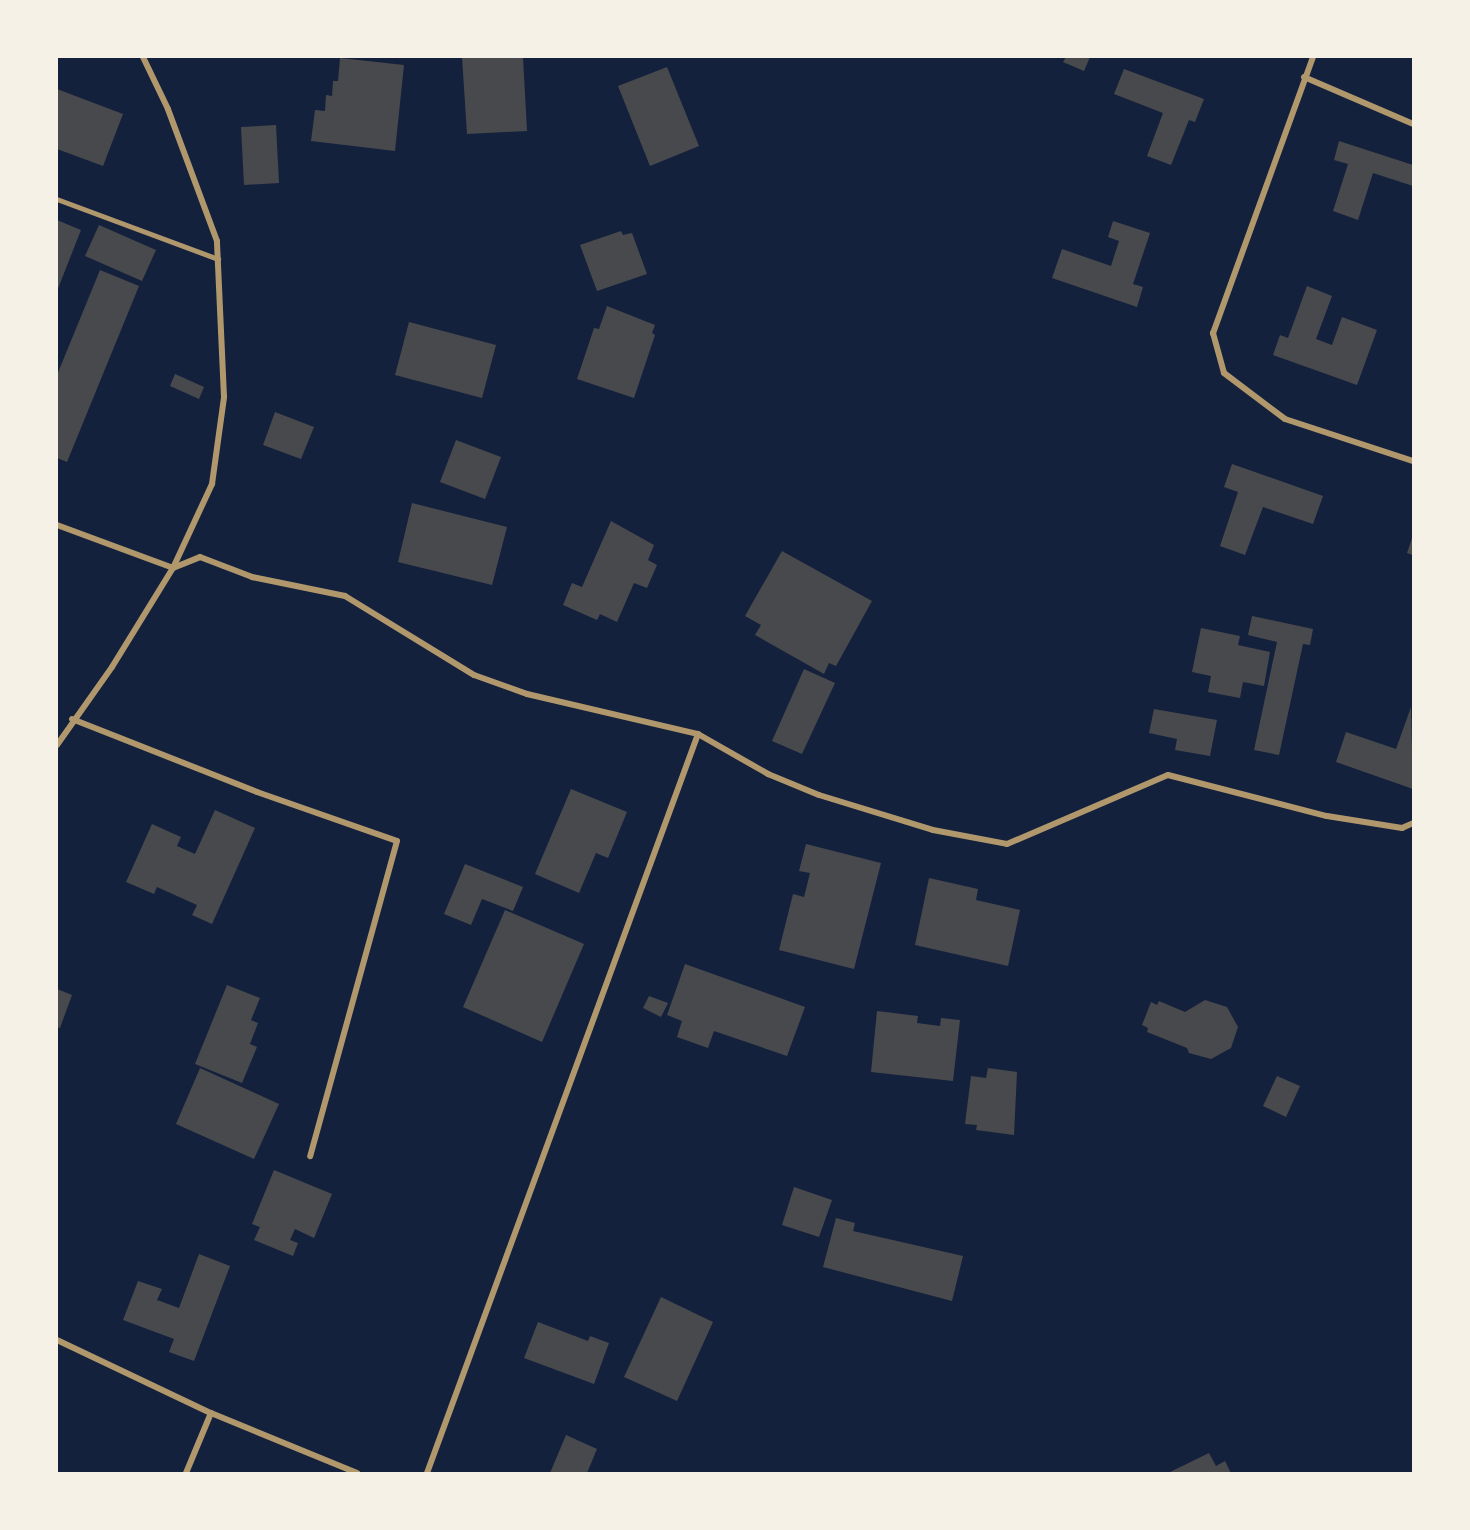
<!DOCTYPE html>
<html>
<head>
<meta charset="utf-8">
<style>
  body { margin:0 }
  #map { position:relative; width:1470px; height:1530px; overflow:hidden; background:#14213d; font-family:Overpass,sans-serif }
  div>[style] { position:absolute }
  .building>* { inset:0; background:#48494c }
  .service>* { height:4.5px; margin:-2.25px; padding:0 2.25px; transform-origin:2.25px; border-radius:2.25px; background:#b1986c }
  .minor>* { height:6px; margin:-3px; padding:0 3px; transform-origin:3px; border-radius:3px; background:#b1986c }
  span { translate:-50% -50%; white-space:nowrap; text-align:center; line-height:1.15; -webkit-text-stroke:6px #f6f1e7; paint-order:stroke }
  .frame { position:absolute; inset:0; border:58px solid #f6f1e7; pointer-events:none }
</style>
</head>
<body>
<div id="map">
  <div class="building">
    <i style="clip-path:polygon(462px 57px,523px 57px,527px 131px,467px 134px)"></i>
    <i style="clip-path:polygon(1066px 57px,1090px 57px,1084px 71px,1063px 62px)"></i>
    <i style="clip-path:polygon(340px 58px,404px 65px,395px 151px,311px 141px,315px 110px,325px 111px,326px 95px,332px 96px,333px 81px,338px 81px)"></i>
    <i style="clip-path:polygon(667px 67px,699px 146px,650px 166px,618px 86px)"></i>
    <i style="clip-path:polygon(1124px 69px,1204px 99px,1195px 122px,1189px 120px,1171px 165px,1147px 156px,1163px 113px,1114px 94px)"></i>
    <i style="clip-path:polygon(57px 89px,123px 114px,103px 166px,57px 149px)"></i>
    <i style="clip-path:polygon(276px 125px,279px 183px,244px 185px,241px 127px)"></i>
    <i style="clip-path:polygon(1339px 141px,1413px 165px,1413px 186px,1373px 173px,1358px 220px,1333px 211px,1348px 164px,1334px 160px)"></i>
    <i style="clip-path:polygon(57px 220px,81px 230px,57px 291px)"></i>
    <i style="clip-path:polygon(1113px 221px,1150px 233px,1133px 284px,1143px 287px,1137px 307px,1052px 278px,1062px 249px,1111px 266px,1119px 241px,1108px 237px)"></i>
    <i style="clip-path:polygon(99px 225px,156px 250px,142px 281px,85px 256px)"></i>
    <i style="clip-path:polygon(621px 231px,623px 235px,632px 233px,647px 274px,597px 291px,580px 245px)"></i>
    <i style="clip-path:polygon(100px 270px,139px 286px,67px 462px,57px 458px,57px 375px)"></i>
    <i style="clip-path:polygon(1307px 286px,1332px 296px,1316px 339px,1332px 345px,1342px 317px,1377px 330px,1357px 385px,1273px 355px,1280px 335px,1288px 338px)"></i>
    <i style="clip-path:polygon(607px 306px,655px 325px,652px 333px,655px 335px,634px 398px,577px 379px,594px 328px,599px 329px)"></i>
    <i style="clip-path:polygon(409px 322px,496px 345px,482px 398px,395px 375px)"></i>
    <i style="clip-path:polygon(175px 374px,204px 387px,199px 399px,170px 386px)"></i>
    <i style="clip-path:polygon(275px 412px,314px 427px,301px 459px,263px 445px)"></i>
    <i style="clip-path:polygon(456px 440px,501px 457px,485px 499px,440px 482px)"></i>
    <i style="clip-path:polygon(1232px 464px,1323px 496px,1313px 524px,1263px 507px,1245px 555px,1220px 546px,1238px 492px,1224px 487px)"></i>
    <i style="clip-path:polygon(412px 503px,507px 527px,492px 585px,398px 562px)"></i>
    <i style="clip-path:polygon(611px 521px,654px 545px,648px 560px,657px 565px,647px 588px,634px 583px,617px 622px,600px 614px,597px 620px,563px 605px,572px 583px,582px 587px)"></i>
    <i style="clip-path:polygon(1413px 535px,1413px 555px,1407px 553px)"></i>
    <i style="clip-path:polygon(782px 551px,872px 601px,836px 666px,829px 663px,824px 674px,755px 635px,761px 625px,745px 616px)"></i>
    <i style="clip-path:polygon(1252px 616px,1313px 629px,1310px 645px,1303px 644px,1279px 755px,1254px 750px,1277px 642px,1248px 635px)"></i>
    <i style="clip-path:polygon(1201px 628px,1240px 636px,1238px 645px,1270px 652px,1264px 686px,1243px 682px,1240px 698px,1208px 692px,1211px 676px,1192px 672px)"></i>
    <i style="clip-path:polygon(804px 669px,835px 683px,802px 754px,772px 741px)"></i>
    <i style="clip-path:polygon(1411px 707px,1413px 789px,1336px 762px,1346px 732px,1396px 749px)"></i>
    <i style="clip-path:polygon(1154px 709px,1217px 720px,1210px 756px,1175px 750px,1177px 739px,1149px 733px)"></i>
    <i style="clip-path:polygon(571px 789px,627px 812px,608px 858px,596px 853px,579px 893px,535px 874px)"></i>
    <i style="clip-path:polygon(215px 810px,255px 828px,212px 924px,192px 915px,197px 905px,157px 887px,154px 894px,126px 882px,152px 824px,181px 837px,177px 846px,195px 854px)"></i>
    <i style="clip-path:polygon(806px 844px,881px 863px,854px 969px,779px 950px,793px 894px,804px 897px,810px 873px,799px 871px)"></i>
    <i style="clip-path:polygon(465px 864px,523px 887px,513px 911px,482px 899px,471px 925px,444px 914px)"></i>
    <i style="clip-path:polygon(929px 878px,978px 889px,976px 900px,1020px 910px,1008px 966px,915px 945px)"></i>
    <i style="clip-path:polygon(505px 910px,584px 944px,542px 1042px,463px 1007px)"></i>
    <i style="clip-path:polygon(685px 964px,805px 1007px,787px 1056px,714px 1031px,708px 1048px,677px 1037px,682px 1021px,667px 1015px)"></i>
    <i style="clip-path:polygon(227px 985px,260px 998px,251px 1020px,258px 1023px,250px 1044px,257px 1047px,242px 1083px,195px 1064px)"></i>
    <i style="clip-path:polygon(57px 989px,72px 995px,60px 1028px,57px 1027px)"></i>
    <i style="clip-path:polygon(649px 996px,668px 1003px,661px 1017px,643px 1008px)"></i>
    <i style="clip-path:polygon(1205px 1000px,1227px 1007px,1238px 1027px,1231px 1048px,1211px 1059px,1189px 1053px,1187px 1048px,1147px 1032px,1148px 1028px,1142px 1025px,1151px 1002px,1157px 1005px,1159px 1001px,1185px 1012px)"></i>
    <i style="clip-path:polygon(877px 1011px,918px 1016px,917px 1023px,940px 1026px,941px 1018px,960px 1020px,953px 1081px,871px 1072px)"></i>
    <i style="clip-path:polygon(200px 1068px,279px 1104px,254px 1159px,176px 1124px)"></i>
    <i style="clip-path:polygon(988px 1068px,1017px 1072px,1014px 1135px,976px 1130px,977px 1125px,965px 1124px,971px 1076px,986px 1078px)"></i>
    <i style="clip-path:polygon(1277px 1076px,1300px 1086px,1286px 1117px,1263px 1106px)"></i>
    <i style="clip-path:polygon(274px 1170px,332px 1194px,314px 1238px,295px 1229px,290px 1240px,298px 1243px,293px 1256px,254px 1240px,260px 1227px,252px 1224px)"></i>
    <i style="clip-path:polygon(794px 1187px,832px 1200px,819px 1237px,782px 1225px)"></i>
    <i style="clip-path:polygon(836px 1218px,855px 1223px,853px 1231px,963px 1256px,952px 1301px,823px 1267px)"></i>
    <i style="clip-path:polygon(199px 1254px,230px 1266px,194px 1361px,169px 1352px,174px 1339px,123px 1320px,138px 1281px,162px 1289px,157px 1300px,179px 1308px)"></i>
    <i style="clip-path:polygon(661px 1297px,713px 1322px,677px 1401px,624px 1377px)"></i>
    <i style="clip-path:polygon(538px 1322px,588px 1341px,590px 1336px,609px 1343px,594px 1384px,524px 1358px)"></i>
    <i style="clip-path:polygon(566px 1435px,597px 1449px,587px 1473px,550px 1473px)"></i>
    <i style="clip-path:polygon(1209px 1453px,1216px 1466px,1225px 1461px,1231px 1473px,1168px 1473px)"></i>
  </div>
  <div class="service">
    <i style="left:57px;top:199px;width:172px;rotate:20.4deg"></i>
  </div>
  <div class="minor">
    <i style="left:1313px;top:57px;width:294px;rotate:109.9deg"></i>
    <i style="left:1213px;top:333px;width:41px;rotate:74.6deg"></i>
    <i style="left:1224px;top:373px;width:76px;rotate:37deg"></i>
    <i style="left:1285px;top:419px;width:135px;rotate:18.2deg"></i>
    <i style="left:1304px;top:77px;width:119px;rotate:23.3deg"></i>
    <i style="left:57px;top:525px;width:124px;rotate:20.3deg"></i>
    <i style="left:173px;top:568px;width:29px;rotate:-22deg"></i>
    <i style="left:200px;top:557px;width:56px;rotate:21deg"></i>
    <i style="left:252px;top:577px;width:95px;rotate:11.5deg"></i>
    <i style="left:345px;top:596px;width:151px;rotate:31.5deg"></i>
    <i style="left:474px;top:675px;width:56px;rotate:19.7deg"></i>
    <i style="left:527px;top:694px;width:176px;rotate:13.2deg"></i>
    <i style="left:72px;top:719px;width:199px;rotate:21.5deg"></i>
    <i style="left:257px;top:792px;width:148px;rotate:19.3deg"></i>
    <i style="left:397px;top:841px;width:327px;rotate:105.4deg"></i>
    <i style="left:57px;top:745px;width:95px;rotate:-54.8deg"></i>
    <i style="left:112px;top:667px;width:116px;rotate:-58.4deg"></i>
    <i style="left:173px;top:568px;width:93px;rotate:-65.1deg"></i>
    <i style="left:212px;top:484px;width:88px;rotate:-82.1deg"></i>
    <i style="left:224px;top:397px;width:156px;rotate:-92.6deg"></i>
    <i style="left:217px;top:241px;width:141px;rotate:-110.4deg"></i>
    <i style="left:168px;top:109px;width:58px;rotate:-115.7deg"></i>
    <i style="left:57px;top:1340px;width:170px;rotate:25.4deg"></i>
    <i style="left:211px;top:1413px;width:158px;rotate:22.3deg"></i>
    <i style="left:186px;top:1473px;width:65px;rotate:-67.4deg"></i>
    <i style="left:427px;top:1473px;width:787px;rotate:-69.86deg"></i>
    <i style="left:698px;top:734px;width:81px;rotate:29.7deg"></i>
    <i style="left:768px;top:774px;width:55px;rotate:22.4deg"></i>
    <i style="left:819px;top:795px;width:119px;rotate:17.1deg"></i>
    <i style="left:933px;top:830px;width:75px;rotate:10.7deg"></i>
    <i style="left:1007px;top:844px;width:175px;rotate:-23.2deg"></i>
    <i style="left:1168px;top:775px;width:164px;rotate:14.5deg"></i>
    <i style="left:1327px;top:816px;width:76px;rotate:9.1deg"></i>
    <i style="left:1402px;top:828px;width:12px;rotate:-24deg"></i>
  </div>
  <div class="frame"></div>
</div>
</body>
</html>
